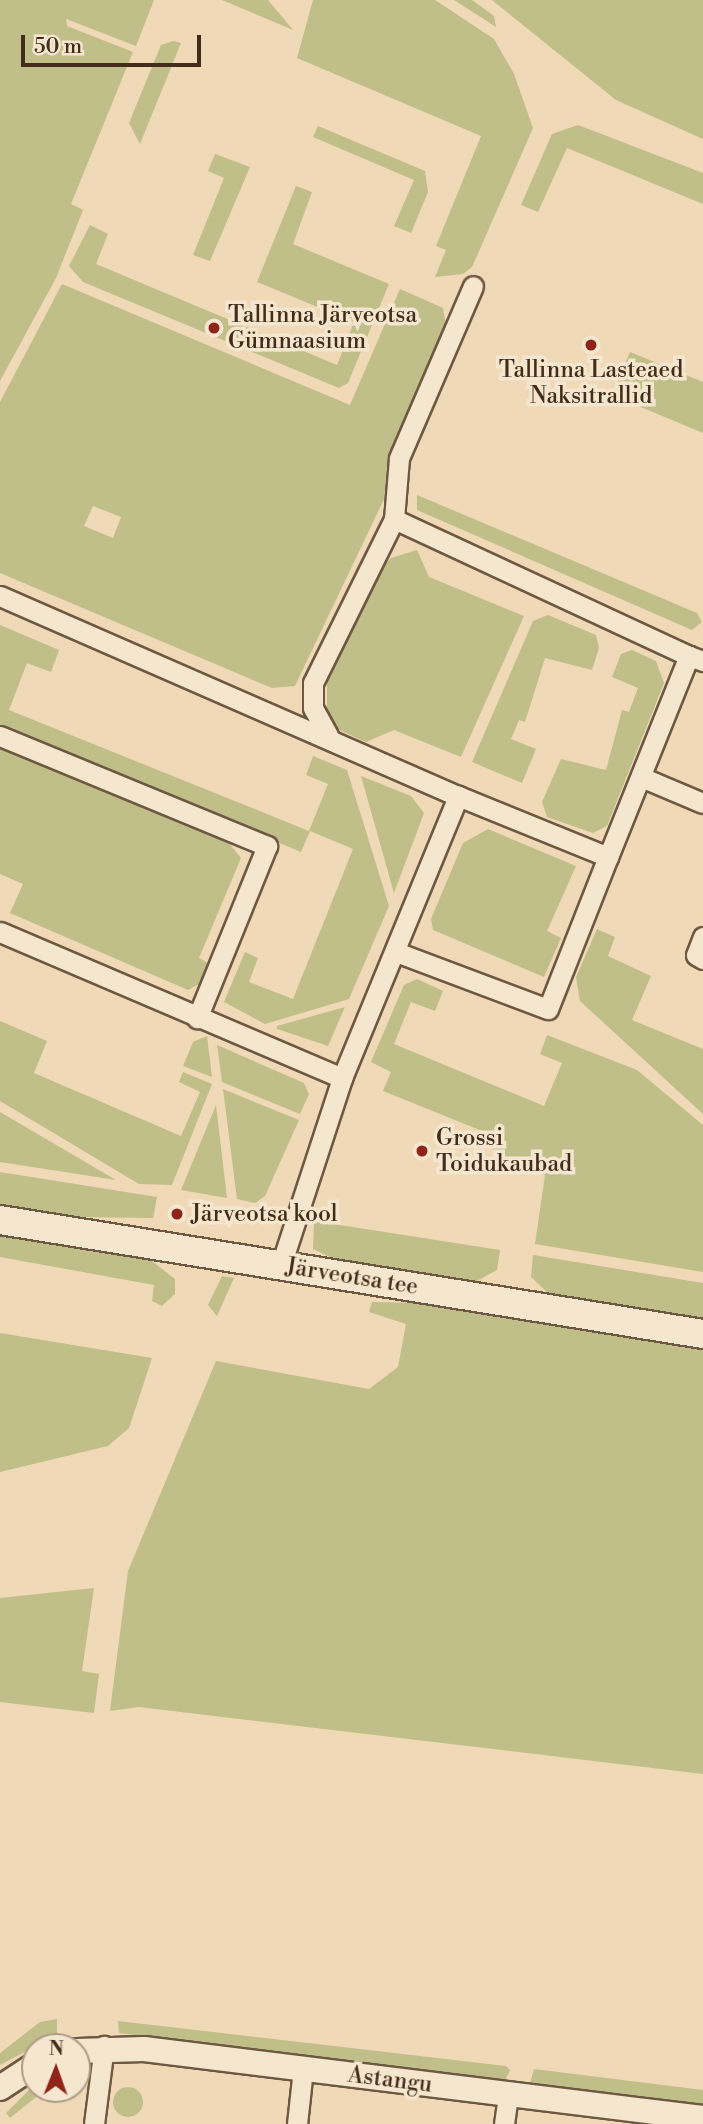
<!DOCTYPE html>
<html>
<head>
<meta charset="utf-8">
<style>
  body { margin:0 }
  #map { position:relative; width:703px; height:2124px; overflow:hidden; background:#f0d9b6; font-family:"Libre Bodoni",serif }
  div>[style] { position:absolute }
  .green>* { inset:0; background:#c0be89 }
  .round { border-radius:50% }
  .roads { filter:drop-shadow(2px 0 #6e5841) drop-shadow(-2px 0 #6e5841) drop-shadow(0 2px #6e5841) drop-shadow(0 -2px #6e5841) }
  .minor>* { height:19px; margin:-9.5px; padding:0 9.5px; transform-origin:9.5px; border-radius:9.5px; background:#f5e6d0 }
  .tertiary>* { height:24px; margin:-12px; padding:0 12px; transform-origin:12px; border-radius:12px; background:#f5e6d0 }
  .secondary>* { height:28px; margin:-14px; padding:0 14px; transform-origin:14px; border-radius:14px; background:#f5e6d0 }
  .dots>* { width:19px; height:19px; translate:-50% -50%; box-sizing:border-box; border:4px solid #f5e6d0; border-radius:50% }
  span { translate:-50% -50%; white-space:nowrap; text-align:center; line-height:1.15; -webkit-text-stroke:7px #f5e6d0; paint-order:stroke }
  .poi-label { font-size:23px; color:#422d1a }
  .left { translate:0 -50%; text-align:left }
  .street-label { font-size:23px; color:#422d1a }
  .north { position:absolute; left:21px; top:2033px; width:70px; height:70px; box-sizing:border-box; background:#f5e6d0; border:2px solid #ad9c87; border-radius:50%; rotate:1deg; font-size:19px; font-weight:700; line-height:28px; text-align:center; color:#422d1a }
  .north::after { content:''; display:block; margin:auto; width:24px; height:32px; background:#8f2418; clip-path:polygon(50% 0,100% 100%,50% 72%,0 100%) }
  .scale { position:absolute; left:21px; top:35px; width:180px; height:32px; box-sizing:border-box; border:4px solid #422d1a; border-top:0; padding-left:9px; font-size:21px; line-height:24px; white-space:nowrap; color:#422d1a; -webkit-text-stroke:5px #f5e6d0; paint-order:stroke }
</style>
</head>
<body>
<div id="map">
  <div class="green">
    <i style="clip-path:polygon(0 0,154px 0,136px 46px,66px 19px,67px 26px,133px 52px,71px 204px,83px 210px,56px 278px,0 381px)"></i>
    <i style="clip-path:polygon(222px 0,268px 0,293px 30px)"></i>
    <i style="clip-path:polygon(313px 0,435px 0,494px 39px,514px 74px,533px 128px,472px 267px,463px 274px,435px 277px,446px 250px,436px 246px,481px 136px,297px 58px)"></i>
    <i style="clip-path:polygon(454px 0,472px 0,494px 16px,496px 27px)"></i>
    <i style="clip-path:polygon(492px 0,703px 0,703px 139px,616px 100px)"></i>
    <i style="clip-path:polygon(173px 41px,181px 43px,140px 144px,129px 123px,161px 45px)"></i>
    <i style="clip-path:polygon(578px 125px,703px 173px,703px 204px,567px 148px,538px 212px,521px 205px,552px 134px)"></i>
    <i style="clip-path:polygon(318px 126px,425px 171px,428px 192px,411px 233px,394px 226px,414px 180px,313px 137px)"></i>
    <i style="clip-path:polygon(215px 154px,250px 167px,210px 261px,193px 255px,224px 178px,208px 171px)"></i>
    <i style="clip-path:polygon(296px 186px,312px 192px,293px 244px,389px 284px,348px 383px,339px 388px,83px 282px,69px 266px,90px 225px,108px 234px,96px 264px,337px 365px,354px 322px,257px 282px)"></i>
    <i style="clip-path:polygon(evenodd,62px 284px,350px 405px,400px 289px,443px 308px,446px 325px,391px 453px,385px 497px,295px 686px,272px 688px,0 573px,0 402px,62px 284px,93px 506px,121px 517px,113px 538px,84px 526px,93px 506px)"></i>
    <i style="clip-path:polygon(630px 352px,703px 382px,703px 433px,612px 395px)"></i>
    <i style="clip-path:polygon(417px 495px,697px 613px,702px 622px,692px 630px,417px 510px)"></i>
    <i style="clip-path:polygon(417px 550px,429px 577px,524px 616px,461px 757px,394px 730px,366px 742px,339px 730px,327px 711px,327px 677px,377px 571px,391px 558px)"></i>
    <i style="clip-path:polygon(548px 615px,596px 635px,599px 648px,592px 670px,545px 658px,525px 722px,519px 720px,511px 739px,536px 749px,522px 783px,472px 762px,533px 621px)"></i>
    <i style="clip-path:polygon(0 625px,59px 650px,51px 672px,27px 663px,9px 710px,309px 831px,328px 784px,306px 775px,313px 756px,347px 770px,389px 906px,349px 999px,265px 1024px,224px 1002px,245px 952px,258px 958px,249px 982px,293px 999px,353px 849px,310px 831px,301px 852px,0 726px)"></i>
    <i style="clip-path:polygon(632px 650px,656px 661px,664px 683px,607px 826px,593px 833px,547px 817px,542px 802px,561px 759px,606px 770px,622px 710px,629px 712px,638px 688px,612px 677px,621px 654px)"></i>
    <i style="clip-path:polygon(0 741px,220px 832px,241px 858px,199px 958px,210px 964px,203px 982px,188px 990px,10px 913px,23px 884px,0 874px)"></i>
    <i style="clip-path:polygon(361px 776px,411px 796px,424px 813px,394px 893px)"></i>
    <i style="clip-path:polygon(488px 829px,576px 866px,547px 931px,561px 938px,544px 977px,433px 930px,431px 919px,463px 843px)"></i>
    <i style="clip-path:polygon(597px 929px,615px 937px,608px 956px,651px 976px,632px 1020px,703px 1049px,703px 1114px,580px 1001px,576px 977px)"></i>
    <i style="clip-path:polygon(417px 979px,443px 991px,435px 1011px,411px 1002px,394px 1044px,544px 1106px,562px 1063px,540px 1054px,547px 1035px,637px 1070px,703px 1125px,703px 1272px,535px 1244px,545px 1175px,502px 1157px,493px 1150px,497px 1137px,383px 1091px,391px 1072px,371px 1062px,404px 985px)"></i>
    <i style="clip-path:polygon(345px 1007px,328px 1046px,277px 1029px,277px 1026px)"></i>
    <i style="clip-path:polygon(0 1021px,47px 1041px,34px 1073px,181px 1136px,200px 1092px,179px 1082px,183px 1072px,212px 1084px,172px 1185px,139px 1184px,0 1101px)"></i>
    <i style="clip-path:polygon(207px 1036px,212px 1077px,183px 1066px,193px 1042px)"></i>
    <i style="clip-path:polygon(217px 1045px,304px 1083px,309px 1094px,300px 1114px,222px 1082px)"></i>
    <i style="clip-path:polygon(223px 1089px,299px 1120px,265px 1196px,255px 1203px,237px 1199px)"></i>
    <i style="clip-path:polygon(216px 1105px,227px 1198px,181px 1190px)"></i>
    <i style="clip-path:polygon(0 1112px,116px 1180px,0 1162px)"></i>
    <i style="clip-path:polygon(0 1172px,157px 1197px,153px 1218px,71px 1217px,0 1206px)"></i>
    <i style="clip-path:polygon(314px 1221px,500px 1250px,497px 1270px,473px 1283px,334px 1259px,313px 1249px)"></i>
    <i style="clip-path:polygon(0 1234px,148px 1258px,175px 1279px,175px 1294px,162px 1306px,152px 1301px,154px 1285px,0 1257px)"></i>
    <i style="clip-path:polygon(533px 1255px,703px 1283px,703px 1319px,550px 1295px,531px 1277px)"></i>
    <i style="clip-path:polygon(222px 1276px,234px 1278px,217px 1316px,208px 1305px)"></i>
    <i style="clip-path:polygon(372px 1302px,420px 1303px,703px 1350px,703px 1774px,139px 1707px,110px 1711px,128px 1571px,216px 1361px,369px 1389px,398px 1367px,406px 1324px,369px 1312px)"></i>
    <i style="clip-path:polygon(0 1333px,152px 1358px,129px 1428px,108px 1446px,0 1472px)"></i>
    <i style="clip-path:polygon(94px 1588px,82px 1671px,99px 1674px,94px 1713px,0 1702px,0 1598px)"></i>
    <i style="clip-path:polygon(57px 2019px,57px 2035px,0 2065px,0 2053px,40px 2022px)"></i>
    <i style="clip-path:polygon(118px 2021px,506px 2066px,510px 2070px,505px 2081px,119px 2033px)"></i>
    <i style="clip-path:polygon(534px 2069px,703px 2090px,703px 2105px,530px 2084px)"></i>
    <i style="clip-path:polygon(35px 2084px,46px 2089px,10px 2118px,6px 2113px)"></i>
    <i class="round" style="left:113px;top:2087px;width:30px;height:30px"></i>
  </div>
  <div class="roads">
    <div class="minor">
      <i style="left:394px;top:519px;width:325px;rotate:24.9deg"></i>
      <i style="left:0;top:596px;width:500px;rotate:23.6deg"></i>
      <i style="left:328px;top:735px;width:31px;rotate:-119deg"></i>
      <i style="left:313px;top:708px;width:25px;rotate:-90deg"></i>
      <i style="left:313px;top:683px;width:183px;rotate:-63.7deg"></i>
      <i style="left:394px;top:519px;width:61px;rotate:-85.3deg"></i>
      <i style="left:399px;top:458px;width:187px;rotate:-66.7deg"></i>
      <i style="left:0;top:736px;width:289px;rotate:22.4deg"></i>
      <i style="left:267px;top:846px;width:186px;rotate:112.1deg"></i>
      <i style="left:641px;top:777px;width:67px;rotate:22.8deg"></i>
      <i style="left:0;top:932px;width:372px;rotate:23.1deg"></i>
      <i style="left:703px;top:937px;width:19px;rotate:111deg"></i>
      <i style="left:696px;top:955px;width:8px;rotate:30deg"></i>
      <i style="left:396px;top:952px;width:162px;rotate:20.6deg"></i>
      <i style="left:548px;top:1009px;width:163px;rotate:-68.5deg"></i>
      <i style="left:281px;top:1265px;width:197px;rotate:-71.9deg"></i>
      <i style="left:342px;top:1078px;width:305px;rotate:-67.6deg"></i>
      <i style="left:458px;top:796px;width:162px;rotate:22.1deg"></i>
      <i style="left:608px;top:857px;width:217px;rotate:-68.1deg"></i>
      <i style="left:689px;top:656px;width:15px;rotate:20deg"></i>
      <i style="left:94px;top:2124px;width:79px;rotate:-82.7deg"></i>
      <i style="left:297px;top:2124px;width:55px;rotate:-83.8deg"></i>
      <i style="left:504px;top:2124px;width:29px;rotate:-82deg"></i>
    </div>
    <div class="tertiary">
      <i style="left:77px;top:2051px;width:67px;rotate:-1.7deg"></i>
      <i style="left:144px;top:2049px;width:563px;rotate:7.04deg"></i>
      <i style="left:0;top:2088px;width:42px;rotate:-33.3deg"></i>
    </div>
    <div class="secondary">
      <i style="left:0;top:1220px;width:712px;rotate:9.21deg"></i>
    </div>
  </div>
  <div class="dots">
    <i style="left:214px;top:328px;background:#8f2418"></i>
    <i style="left:591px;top:345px;background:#8f2418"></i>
    <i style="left:422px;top:1151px;background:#8f2418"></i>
    <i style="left:177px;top:1214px;background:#8f2418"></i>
  </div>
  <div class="poi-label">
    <span class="left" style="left:228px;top:328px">Tallinna Järveotsa<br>Gümnaasium</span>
    <span style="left:591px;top:383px">Tallinna Lasteaed<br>Naksitrallid</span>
    <span class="left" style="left:436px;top:1151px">Grossi<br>Toidukaubad</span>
    <span class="left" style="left:191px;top:1214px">Järveotsa kool</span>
  </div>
  <div class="street-label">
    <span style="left:352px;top:1277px;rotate:9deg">Järveotsa tee</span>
    <span style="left:390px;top:2080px;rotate:7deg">Astangu</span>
  </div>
  <div class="north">N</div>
  <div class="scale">50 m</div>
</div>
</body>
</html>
